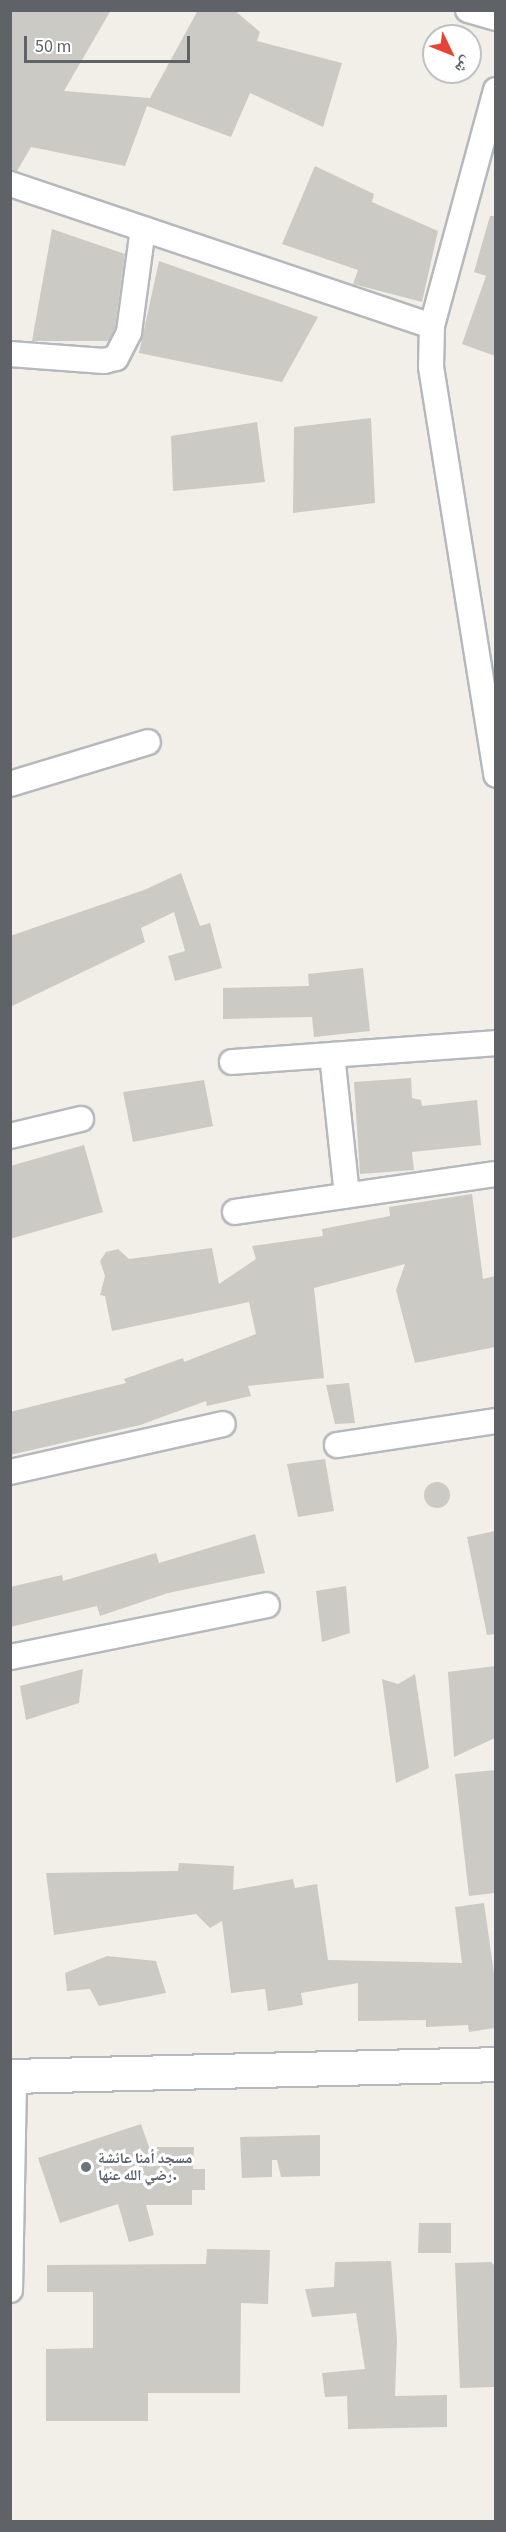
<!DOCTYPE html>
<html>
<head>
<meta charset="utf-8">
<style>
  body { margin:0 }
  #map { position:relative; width:506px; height:2532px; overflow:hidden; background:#f1efe8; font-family:"Source Sans 3","Noto Naskh Arabic",sans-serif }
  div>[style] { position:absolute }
  .building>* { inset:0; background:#cccac5 }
  .round { border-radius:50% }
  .roads { filter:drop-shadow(2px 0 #b5b8bc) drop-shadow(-2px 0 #b5b8bc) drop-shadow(0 2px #b5b8bc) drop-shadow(0 -2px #b5b8bc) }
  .street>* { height:24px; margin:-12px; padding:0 12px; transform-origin:12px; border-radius:12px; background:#fff }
  .secondary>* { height:33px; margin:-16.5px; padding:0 16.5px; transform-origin:16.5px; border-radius:16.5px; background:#fff }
  .dots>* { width:16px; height:16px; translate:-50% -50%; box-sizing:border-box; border:3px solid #fff; border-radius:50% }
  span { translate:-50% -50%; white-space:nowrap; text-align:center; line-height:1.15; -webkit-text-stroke:6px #fff; paint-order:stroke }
  .worship-label { font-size:15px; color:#5b616d; font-weight:700 }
  .left { translate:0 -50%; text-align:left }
  .frame { position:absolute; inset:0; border:12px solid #5f6368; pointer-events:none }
  .north { position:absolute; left:422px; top:24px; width:60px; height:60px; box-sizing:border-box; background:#fff; border:2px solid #bfc1c3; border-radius:50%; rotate:133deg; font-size:16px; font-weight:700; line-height:24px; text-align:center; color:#5f6368 }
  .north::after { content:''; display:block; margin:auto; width:21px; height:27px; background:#ea4335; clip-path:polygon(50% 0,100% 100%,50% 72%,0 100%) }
  .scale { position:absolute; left:24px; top:36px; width:166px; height:27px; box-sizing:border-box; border:3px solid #5f6368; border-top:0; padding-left:8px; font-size:18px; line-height:21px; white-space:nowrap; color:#5f6368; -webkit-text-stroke:4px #fff; paint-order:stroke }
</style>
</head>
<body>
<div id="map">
  <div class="building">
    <i style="clip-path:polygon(10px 10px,111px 10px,64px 91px,150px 98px,198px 10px,234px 10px,260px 32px,257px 41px,342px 63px,323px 127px,250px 93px,231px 137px,147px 106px,125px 166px,31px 147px,17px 171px,10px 170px)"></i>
    <i style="clip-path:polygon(315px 166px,374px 194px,372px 202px,438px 231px,422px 302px,353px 284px,358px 270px,282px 244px)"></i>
    <i style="clip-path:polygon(490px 216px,495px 216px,495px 356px,462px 344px,486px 276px,474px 272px)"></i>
    <i style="clip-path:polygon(52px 229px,125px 254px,115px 328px,109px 341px,32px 341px)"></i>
    <i style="clip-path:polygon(159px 261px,318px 317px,282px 382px,139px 353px)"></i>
    <i style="clip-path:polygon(371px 418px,375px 503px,293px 513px,294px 427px)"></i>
    <i style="clip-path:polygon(257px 422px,265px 482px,173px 491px,171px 436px)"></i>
    <i style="clip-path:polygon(181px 873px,200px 926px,210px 923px,222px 968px,175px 981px,168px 956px,185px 951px,174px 912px,141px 928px,145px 942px,10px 1007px,10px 936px,144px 890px)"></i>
    <i style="clip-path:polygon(363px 968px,370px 1031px,314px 1037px,312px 1017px,223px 1019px,223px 988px,309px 986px,308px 974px)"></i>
    <i style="clip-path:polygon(411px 1078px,412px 1098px,421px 1100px,422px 1106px,477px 1100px,481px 1145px,412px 1152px,414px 1170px,360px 1174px,354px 1082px)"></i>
    <i style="clip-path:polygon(204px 1080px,213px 1126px,133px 1142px,123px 1092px)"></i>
    <i style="clip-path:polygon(84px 1145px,103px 1212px,10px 1239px,10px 1166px)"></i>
    <i style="clip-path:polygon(472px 1194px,483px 1279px,495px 1276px,495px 1347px,415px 1363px,396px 1290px,405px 1264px,314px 1288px,324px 1378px,248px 1386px,251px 1396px,207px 1406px,206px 1401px,140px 1425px,10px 1455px,10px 1412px,126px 1383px,124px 1379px,183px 1358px,184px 1362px,256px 1334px,249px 1302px,112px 1331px,105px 1296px,100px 1295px,105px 1276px,100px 1261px,106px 1252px,118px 1249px,129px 1259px,212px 1248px,219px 1284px,256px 1259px,252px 1246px,323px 1236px,322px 1229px,390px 1216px,389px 1207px)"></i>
    <i style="clip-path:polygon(349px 1383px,355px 1423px,335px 1424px,326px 1385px)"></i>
    <i style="clip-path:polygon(325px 1459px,334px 1511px,298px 1517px,287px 1464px)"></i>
    <i class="round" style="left:424px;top:1482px;width:26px;height:26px"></i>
    <i style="clip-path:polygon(495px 1531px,495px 1634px,487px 1635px,467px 1537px)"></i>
    <i style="clip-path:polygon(255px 1534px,265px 1573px,168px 1593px,100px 1616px,97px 1606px,10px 1627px,10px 1587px,62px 1575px,63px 1581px,156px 1553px,159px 1563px)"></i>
    <i style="clip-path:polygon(346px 1586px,350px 1633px,322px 1642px,316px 1591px)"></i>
    <i style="clip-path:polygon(495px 1666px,495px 1738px,454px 1757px,448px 1672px)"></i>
    <i style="clip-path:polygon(83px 1669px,79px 1703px,26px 1720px,20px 1686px)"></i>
    <i style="clip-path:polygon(415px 1674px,429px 1768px,396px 1783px,382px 1679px,398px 1684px)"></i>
    <i style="clip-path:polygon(495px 1770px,495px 1893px,469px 1896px,455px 1774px)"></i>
    <i style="clip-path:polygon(179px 1863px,234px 1866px,233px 1890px,293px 1879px,295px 1888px,317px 1884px,328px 1960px,462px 1963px,455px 1907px,484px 1903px,495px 1980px,495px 2028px,469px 2032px,468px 2025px,426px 2027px,426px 2020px,358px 2021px,358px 1983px,301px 1993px,303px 2005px,268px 2011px,265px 1989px,231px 1993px,222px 1921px,210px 1928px,196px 1914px,54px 1935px,46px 1873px,178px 1871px)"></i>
    <i style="clip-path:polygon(107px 1956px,156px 1961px,166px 1993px,99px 2006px,90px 1989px,67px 1991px,65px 1973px)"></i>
    <i style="clip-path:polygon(141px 2124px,149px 2147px,194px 2147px,193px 2169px,205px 2169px,205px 2190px,192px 2190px,192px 2205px,146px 2205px,154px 2235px,129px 2242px,118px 2204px,60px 2223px,38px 2158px)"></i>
    <i style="clip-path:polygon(320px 2135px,320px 2176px,281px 2177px,277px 2160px,272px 2160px,272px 2177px,242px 2178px,240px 2137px)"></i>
    <i style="clip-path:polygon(419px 2223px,451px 2223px,451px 2253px,418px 2253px)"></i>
    <i style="clip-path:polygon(207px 2249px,270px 2250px,268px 2304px,241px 2303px,240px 2393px,148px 2393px,148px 2421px,46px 2421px,46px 2349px,93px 2348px,93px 2292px,47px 2292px,47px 2265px,206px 2264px)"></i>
    <i style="clip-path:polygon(391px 2261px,397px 2340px,395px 2396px,447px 2395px,447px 2427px,348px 2429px,347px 2396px,325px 2397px,322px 2373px,365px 2369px,356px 2313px,312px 2317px,305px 2289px,334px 2287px,335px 2262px)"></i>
    <i style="clip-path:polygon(491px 2262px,495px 2266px,495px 2387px,460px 2388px,455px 2263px)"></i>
  </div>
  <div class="roads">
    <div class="street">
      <i style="left:468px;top:10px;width:29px;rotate:16deg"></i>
      <i style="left:496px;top:90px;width:245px;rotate:105.2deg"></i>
      <i style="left:432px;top:326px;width:41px;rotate:91.4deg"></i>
      <i style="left:431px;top:367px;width:413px;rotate:80.9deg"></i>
      <i style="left:10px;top:184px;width:445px;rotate:18.6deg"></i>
      <i style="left:10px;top:354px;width:94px;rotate:4.3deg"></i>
      <i style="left:104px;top:361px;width:12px;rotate:-14deg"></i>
      <i style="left:116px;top:358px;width:29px;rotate:-63deg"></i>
      <i style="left:129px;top:332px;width:104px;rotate:-82.3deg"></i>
      <i style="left:10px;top:784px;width:144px;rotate:-16.9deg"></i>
      <i style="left:332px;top:1055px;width:141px;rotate:83.9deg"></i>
      <i style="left:232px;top:1062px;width:265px;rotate:-4.1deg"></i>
      <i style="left:10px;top:1136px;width:73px;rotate:-13.5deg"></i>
      <i style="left:235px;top:1212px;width:264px;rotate:-8.3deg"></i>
      <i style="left:337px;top:1445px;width:161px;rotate:-8.6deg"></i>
      <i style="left:10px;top:1472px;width:218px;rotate:-12.7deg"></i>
      <i style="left:10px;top:1657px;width:262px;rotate:-11.4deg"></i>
      <i style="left:10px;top:2290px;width:215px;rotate:-88.9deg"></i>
    </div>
    <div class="secondary">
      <i style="left:10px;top:2076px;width:486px;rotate:-1.4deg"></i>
    </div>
  </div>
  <div class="dots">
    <i style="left:86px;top:2167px;background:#6b7280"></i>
  </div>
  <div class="worship-label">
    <span class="left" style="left:98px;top:2167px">مسجد أمنا عائشة<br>رضي الله عنها.</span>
  </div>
  <div class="frame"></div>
  <div class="north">ش</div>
  <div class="scale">50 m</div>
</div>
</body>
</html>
